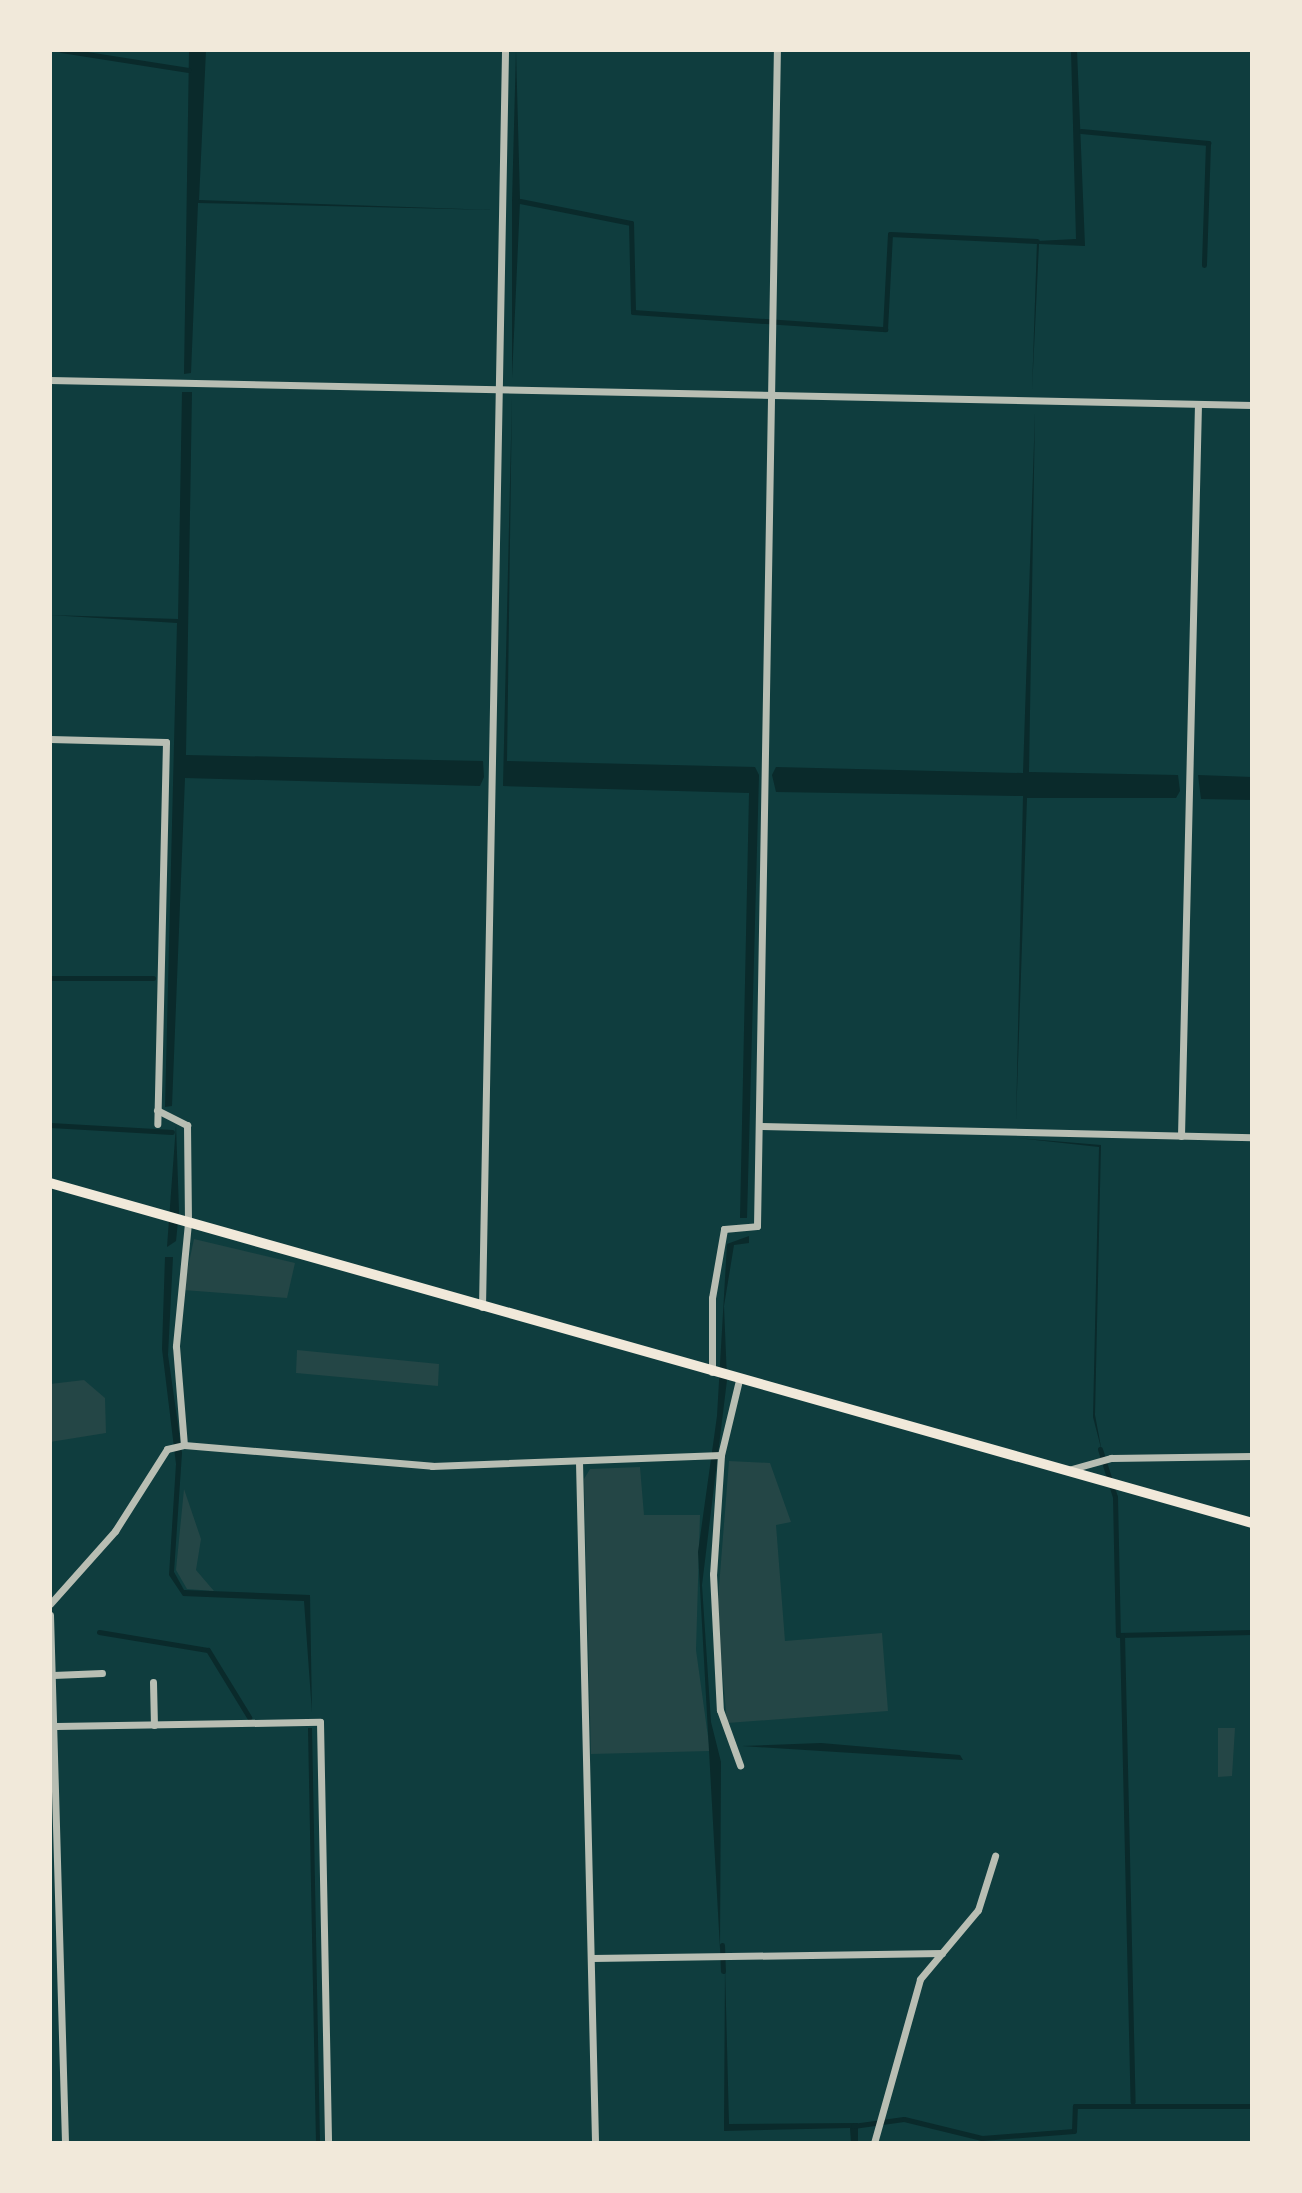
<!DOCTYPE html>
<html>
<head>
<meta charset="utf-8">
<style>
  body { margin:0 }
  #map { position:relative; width:1302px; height:2193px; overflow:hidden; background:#0f3d3e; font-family:"Archivo Narrow",sans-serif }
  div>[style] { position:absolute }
  .green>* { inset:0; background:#244646 }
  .water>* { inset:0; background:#0a2a2b }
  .stream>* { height:5px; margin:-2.5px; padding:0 2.5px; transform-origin:2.5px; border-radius:2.5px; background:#0a2a2b }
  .minor>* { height:7px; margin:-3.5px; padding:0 3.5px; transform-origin:3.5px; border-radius:3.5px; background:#b8beb3 }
  .secondary>* { height:10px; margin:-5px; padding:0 5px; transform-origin:5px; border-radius:5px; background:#f1e9da }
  span { translate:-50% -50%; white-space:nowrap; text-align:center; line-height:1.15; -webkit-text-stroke:6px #f1e9da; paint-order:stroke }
  .frame { position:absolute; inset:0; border:52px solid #f1e9da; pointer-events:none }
</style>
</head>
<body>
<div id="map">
  <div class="green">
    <i style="clip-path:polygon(194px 1239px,295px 1263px,287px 1298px,183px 1290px)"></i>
    <i style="clip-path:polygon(297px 1350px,439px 1364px,438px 1386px,296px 1373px)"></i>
    <i style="clip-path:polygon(84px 1380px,105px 1398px,106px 1433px,50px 1442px,50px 1384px)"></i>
    <i style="clip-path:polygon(729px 1461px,770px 1463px,791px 1522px,776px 1525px,785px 1641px,882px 1633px,888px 1711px,727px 1723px,717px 1612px)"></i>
    <i style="clip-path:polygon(640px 1467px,644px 1515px,700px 1515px,696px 1650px,710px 1751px,591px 1754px,584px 1479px,590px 1469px)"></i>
    <i style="clip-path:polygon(184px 1489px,201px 1539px,196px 1570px,214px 1591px,187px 1589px,176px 1570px)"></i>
    <i style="clip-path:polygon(1218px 1728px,1235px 1728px,1232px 1776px,1218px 1777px)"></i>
  </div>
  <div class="water">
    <i style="clip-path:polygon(189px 50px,206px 50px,199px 200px,494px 210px,198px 203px,191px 373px,184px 374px)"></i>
    <i style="clip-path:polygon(516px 50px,520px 201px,512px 378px,512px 202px)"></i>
    <i style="clip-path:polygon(1071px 50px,1077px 50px,1085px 246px,1039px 244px,1032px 391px,1037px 241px,1076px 239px)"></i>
    <i style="clip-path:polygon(182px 392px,192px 392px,186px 755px,483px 761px,484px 777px,480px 786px,185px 778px,172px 1106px,165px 1107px,177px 623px,50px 615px,178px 619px)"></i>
    <i style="clip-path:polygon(512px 395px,507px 761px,755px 767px,759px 775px,747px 1218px,740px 1218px,749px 793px,503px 786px)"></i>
    <i style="clip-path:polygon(1035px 412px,1029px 772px,1178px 775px,1180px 791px,1176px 798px,1027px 798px,1016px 1122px,1023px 796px,776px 792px,772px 775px,776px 767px,1023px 773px)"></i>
    <i style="clip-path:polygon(1198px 775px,1252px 777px,1252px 800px,1201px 799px)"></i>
    <i style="clip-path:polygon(176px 1125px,179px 1211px,176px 1241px,167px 1247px)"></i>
    <i style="clip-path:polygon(1017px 1138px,1101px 1145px,1095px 1415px,1102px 1452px,1093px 1417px,1099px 1147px)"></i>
    <i style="clip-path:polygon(749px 1236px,749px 1243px,734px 1245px,724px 1306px,727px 1380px,702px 1585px,711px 1722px,721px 1762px,720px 1949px,698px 1552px,717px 1416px,727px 1244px)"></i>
    <i style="clip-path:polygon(165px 1257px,173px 1257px,168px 1355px,182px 1453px,174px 1572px,184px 1590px,310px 1595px,312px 1713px,304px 1601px,183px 1596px,169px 1575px,176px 1464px,162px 1349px)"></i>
    <i style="clip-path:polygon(308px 1728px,312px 1728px,320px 2143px,316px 2143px)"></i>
    <i style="clip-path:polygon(821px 1743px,960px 1755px,963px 1760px,742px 1746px)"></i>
    <i style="clip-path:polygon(725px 1966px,729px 2124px,858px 2123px,858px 2143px,851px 2143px,850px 2128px,724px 2131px)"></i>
  </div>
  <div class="stream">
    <i style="left:61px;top:50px;width:129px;rotate:8.9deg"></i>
    <i style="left:1081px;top:131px;width:128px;rotate:5.4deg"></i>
    <i style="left:1208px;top:143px;width:122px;rotate:91.9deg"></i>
    <i style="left:520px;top:201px;width:113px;rotate:11.2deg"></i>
    <i style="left:631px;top:223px;width:89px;rotate:88.7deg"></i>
    <i style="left:633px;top:312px;width:253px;rotate:3.9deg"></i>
    <i style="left:885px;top:329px;width:95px;rotate:-87deg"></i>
    <i style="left:890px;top:234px;width:147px;rotate:2.7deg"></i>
    <i style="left:50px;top:978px;width:103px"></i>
    <i style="left:50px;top:1125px;width:122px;rotate:3.3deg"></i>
    <i style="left:1100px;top:1449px;width:50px;rotate:72.6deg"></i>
    <i style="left:1115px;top:1497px;width:138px;rotate:88.8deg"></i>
    <i style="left:1118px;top:1635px;width:134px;rotate:-1.3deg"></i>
    <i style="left:99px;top:1632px;width:110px;rotate:9.4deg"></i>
    <i style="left:208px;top:1650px;width:79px;rotate:58.5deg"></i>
    <i style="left:1122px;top:1635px;width:467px;rotate:88.7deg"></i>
    <i style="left:722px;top:1945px;width:26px;rotate:88deg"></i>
    <i style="left:853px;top:2126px;width:51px;rotate:-7.8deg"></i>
    <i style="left:904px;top:2119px;width:80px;rotate:13.7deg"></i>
    <i style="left:982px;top:2138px;width:92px;rotate:-4.4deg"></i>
    <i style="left:1074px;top:2131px;width:25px;rotate:-88deg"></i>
    <i style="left:1075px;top:2106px;width:177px"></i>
  </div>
  <div class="minor">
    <i style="left:50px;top:380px;width:1202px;rotate:1.19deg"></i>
    <i style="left:50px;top:739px;width:116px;rotate:1.5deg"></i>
    <i style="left:166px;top:742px;width:382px;rotate:91.3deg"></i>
    <i style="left:157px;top:1110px;width:34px;rotate:27deg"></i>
    <i style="left:187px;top:1125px;width:98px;rotate:89.4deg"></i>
    <i style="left:188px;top:1223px;width:124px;rotate:95.6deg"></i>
    <i style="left:176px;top:1346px;width:99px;rotate:85.4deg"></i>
    <i style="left:759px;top:1126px;width:493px;rotate:1.3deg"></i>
    <i style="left:1181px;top:1136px;width:732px;rotate:-88.67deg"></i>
    <i style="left:482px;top:1307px;width:1257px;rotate:-88.95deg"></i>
    <i style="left:712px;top:1372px;width:74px;rotate:-90deg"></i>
    <i style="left:712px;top:1298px;width:70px;rotate:-80.1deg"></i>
    <i style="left:724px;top:1229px;width:33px;rotate:-5deg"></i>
    <i style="left:757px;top:1226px;width:1176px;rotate:-89.03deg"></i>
    <i style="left:739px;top:1380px;width:77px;rotate:103.5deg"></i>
    <i style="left:721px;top:1455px;width:119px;rotate:93.8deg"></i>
    <i style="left:713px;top:1574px;width:136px;rotate:87.1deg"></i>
    <i style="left:720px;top:1710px;width:59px;rotate:70deg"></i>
    <i style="left:579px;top:1462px;width:681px;rotate:88.65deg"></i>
    <i style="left:1068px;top:1470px;width:45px;rotate:-15.6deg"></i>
    <i style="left:1111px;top:1458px;width:141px;rotate:-0.8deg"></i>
    <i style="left:50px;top:1604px;width:98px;rotate:-48.3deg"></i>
    <i style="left:115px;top:1531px;width:97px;rotate:-57.6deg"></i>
    <i style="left:167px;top:1449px;width:17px;rotate:-13deg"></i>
    <i style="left:184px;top:1445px;width:249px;rotate:4.8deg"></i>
    <i style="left:432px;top:1466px;width:289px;rotate:-2.2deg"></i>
    <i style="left:50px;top:1615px;width:528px;rotate:88.37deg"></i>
    <i style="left:53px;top:1675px;width:49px;rotate:-2.3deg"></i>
    <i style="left:153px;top:1682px;width:43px;rotate:88.7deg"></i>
    <i style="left:56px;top:1726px;width:264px;rotate:-0.9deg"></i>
    <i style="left:320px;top:1722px;width:421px;rotate:88.9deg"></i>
    <i style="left:592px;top:1958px;width:350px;rotate:-0.8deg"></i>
    <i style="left:874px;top:2143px;width:170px;rotate:-74.3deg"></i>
    <i style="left:920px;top:1979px;width:90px;rotate:-50deg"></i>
    <i style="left:978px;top:1910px;width:57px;rotate:-72.5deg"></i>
  </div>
  <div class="secondary">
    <i style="left:50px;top:1183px;width:1249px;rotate:15.79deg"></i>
  </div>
  <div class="frame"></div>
</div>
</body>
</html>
